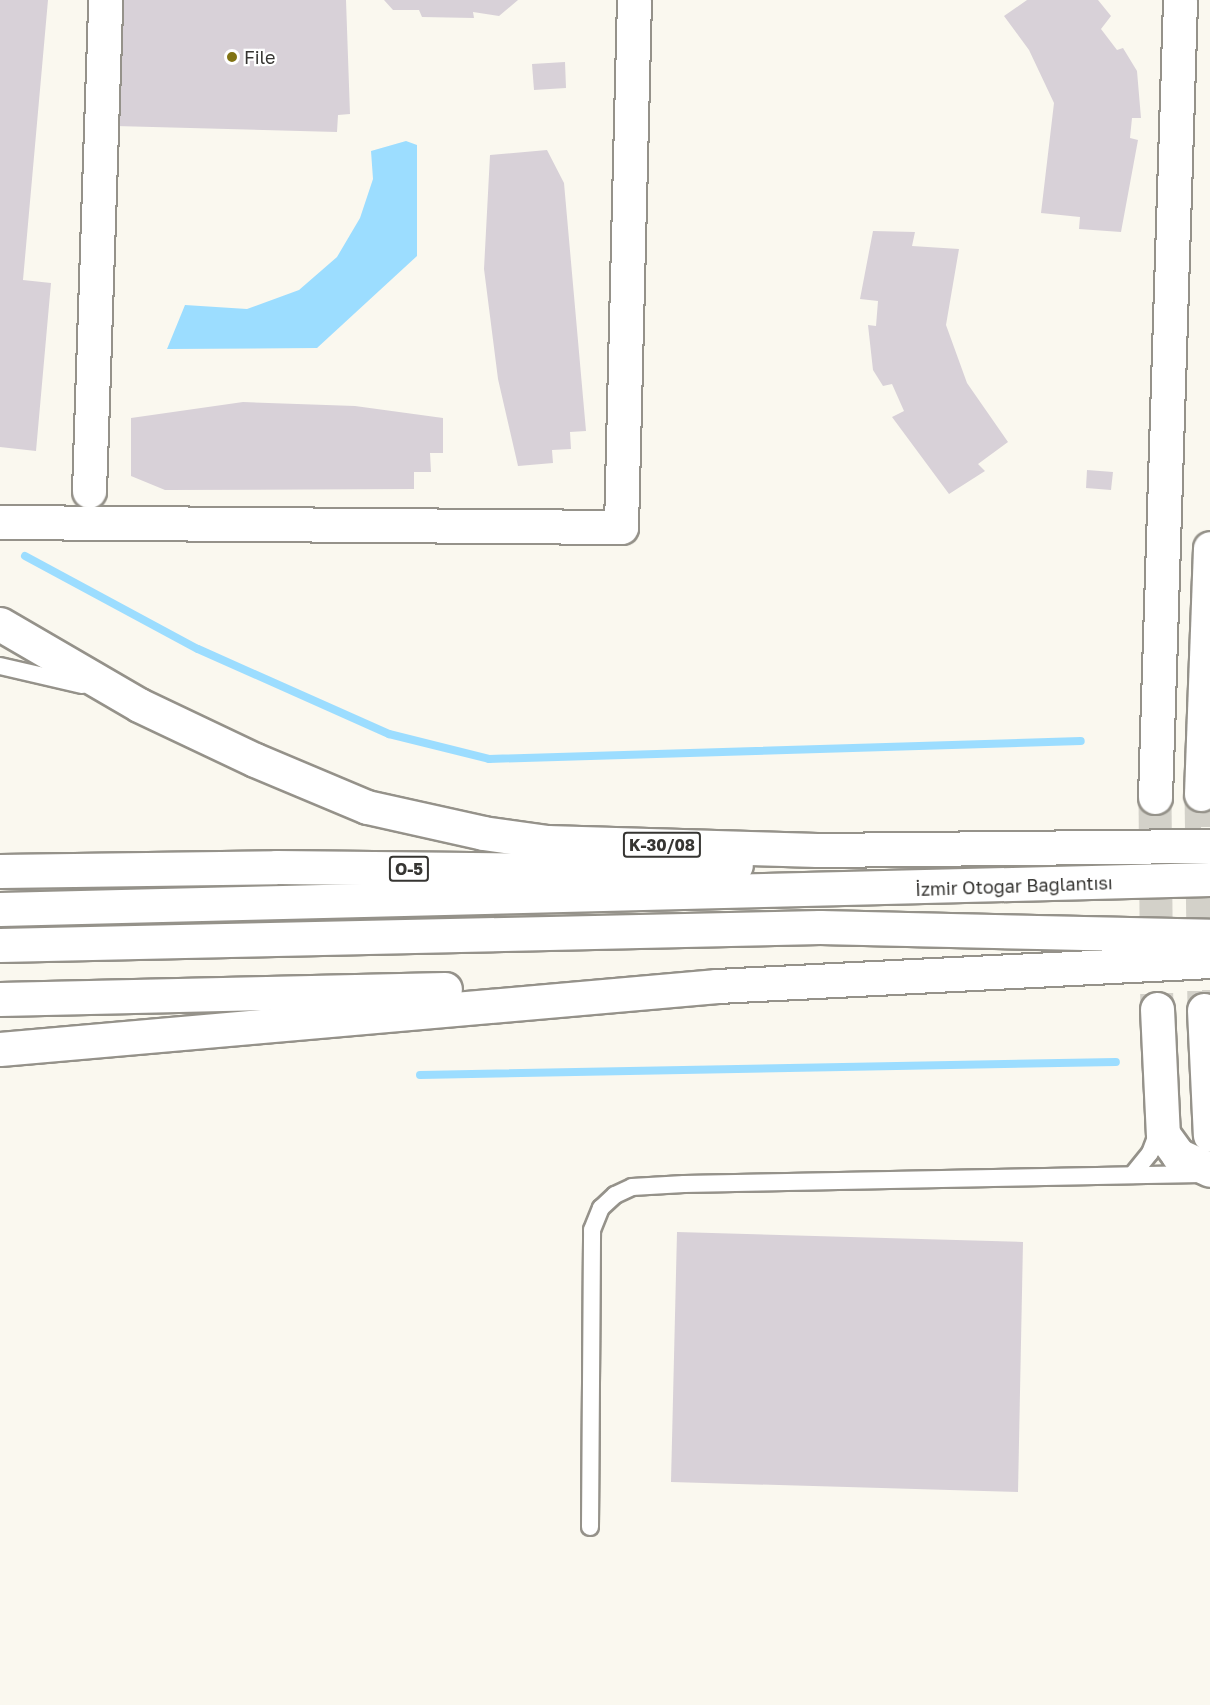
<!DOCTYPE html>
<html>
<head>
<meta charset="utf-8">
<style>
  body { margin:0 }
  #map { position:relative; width:1210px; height:1705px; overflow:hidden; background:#faf8ef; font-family:"Golos Text",sans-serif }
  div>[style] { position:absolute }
  .water>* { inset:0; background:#9cddff }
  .stream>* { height:8px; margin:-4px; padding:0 4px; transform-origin:4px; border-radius:4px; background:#9cddff }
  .building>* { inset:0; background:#d8d1d8 }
  .secondary-tunnel>* { height:33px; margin-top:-16.5px; transform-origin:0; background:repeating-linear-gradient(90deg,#d3d1c9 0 33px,transparent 0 49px) }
  .roads { filter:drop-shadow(2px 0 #95928a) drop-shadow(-2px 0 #95928a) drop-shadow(0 2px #95928a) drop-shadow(0 -2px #95928a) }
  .service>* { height:16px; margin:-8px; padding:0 8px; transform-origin:8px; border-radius:8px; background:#fff }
  .minor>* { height:33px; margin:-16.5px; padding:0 16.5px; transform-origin:16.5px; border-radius:16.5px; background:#fff }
  .secondary>* { height:33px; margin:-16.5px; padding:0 16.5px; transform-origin:16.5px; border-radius:16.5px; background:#fff }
  .primary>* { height:33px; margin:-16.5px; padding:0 16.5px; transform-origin:16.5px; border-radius:16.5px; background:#fff }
  .dots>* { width:16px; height:16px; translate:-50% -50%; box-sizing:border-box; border:3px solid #fff; border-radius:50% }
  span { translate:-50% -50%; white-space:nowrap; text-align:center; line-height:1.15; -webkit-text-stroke:4.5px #fff; paint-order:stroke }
  .shield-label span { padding:2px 4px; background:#fff; border:2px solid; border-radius:4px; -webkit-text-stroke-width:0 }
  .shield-label { font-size:16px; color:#363532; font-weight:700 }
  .poi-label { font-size:18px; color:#363532 }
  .left { translate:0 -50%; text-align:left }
  .street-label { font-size:18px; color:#363532 }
</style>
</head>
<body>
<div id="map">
  <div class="water">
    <i style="clip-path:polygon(406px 141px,417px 145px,417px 256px,317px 348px,167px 349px,185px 305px,247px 309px,299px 290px,337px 257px,360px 218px,373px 179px,371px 151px)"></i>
  </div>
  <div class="stream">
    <i style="left:25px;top:556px;width:196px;rotate:28.3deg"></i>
    <i style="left:198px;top:649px;width:209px;rotate:24deg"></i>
    <i style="left:389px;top:734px;width:103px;rotate:14deg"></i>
    <i style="left:489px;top:759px;width:592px;rotate:-1.74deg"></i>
    <i style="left:420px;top:1075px;width:696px;rotate:-1.07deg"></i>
  </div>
  <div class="building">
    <i style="clip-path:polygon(0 0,48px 0,23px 280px,51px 283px,36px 451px,0 447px)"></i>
    <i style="clip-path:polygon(118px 0,346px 0,350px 114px,338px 115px,337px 132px,115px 126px)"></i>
    <i style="clip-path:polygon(384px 0,518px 0,499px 16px,473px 12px,474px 18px,422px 17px,419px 10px,393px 10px)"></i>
    <i style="clip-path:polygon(1027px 0,1098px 0,1111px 16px,1101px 29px,1117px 50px,1123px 48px,1137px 71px,1141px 118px,1132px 118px,1130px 138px,1138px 140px,1121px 232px,1079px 229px,1080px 217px,1041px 213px,1054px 103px,1029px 50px,1004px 16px)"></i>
    <i style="clip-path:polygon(565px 62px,566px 88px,534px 90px,532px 64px)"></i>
    <i style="clip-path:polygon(547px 150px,564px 183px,586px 431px,570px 432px,571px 449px,552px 450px,553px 463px,518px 466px,498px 379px,484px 269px,490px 155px)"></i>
    <i style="clip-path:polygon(873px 231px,915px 232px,912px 246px,959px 249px,946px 325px,967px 383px,1008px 442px,978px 464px,985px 471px,949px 494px,892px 417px,904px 411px,892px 384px,883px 386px,873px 370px,868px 325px,876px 326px,878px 301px,860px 299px)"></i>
    <i style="clip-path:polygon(243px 402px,355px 406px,443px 418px,443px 453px,430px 453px,431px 472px,414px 472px,414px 489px,165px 490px,131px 476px,131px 418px)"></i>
    <i style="clip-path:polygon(1087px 470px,1113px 472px,1111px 490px,1086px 488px)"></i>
    <i style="clip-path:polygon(677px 1232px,1023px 1242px,1018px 1492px,671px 1482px)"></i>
  </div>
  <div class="secondary-tunnel">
    <i style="left:1201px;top:794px;width:216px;rotate:89.2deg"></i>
    <i style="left:1155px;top:797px;width:212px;rotate:89.5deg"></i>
  </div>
  <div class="roads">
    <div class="service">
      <i style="left:0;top:666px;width:84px;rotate:13deg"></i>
      <i style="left:1133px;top:1174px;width:27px;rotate:-51deg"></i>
      <i style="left:1150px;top:1153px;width:26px;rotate:-69deg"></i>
      <i style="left:590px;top:1527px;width:297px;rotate:-89.6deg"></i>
      <i style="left:592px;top:1230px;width:24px;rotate:-68deg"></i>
      <i style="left:601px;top:1208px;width:19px;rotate:-43deg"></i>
      <i style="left:615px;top:1195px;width:19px;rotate:-25deg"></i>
      <i style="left:632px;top:1187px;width:52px;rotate:-3.3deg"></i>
      <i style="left:684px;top:1184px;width:518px;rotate:-1.11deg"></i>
    </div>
    <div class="minor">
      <i style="left:89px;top:491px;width:491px;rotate:-88.1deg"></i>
      <i style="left:0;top:522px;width:621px;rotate:0.46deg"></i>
      <i style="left:621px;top:527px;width:527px;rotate:-88.59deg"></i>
    </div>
    <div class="secondary">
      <i style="left:1201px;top:794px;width:246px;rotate:-87.9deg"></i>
      <i style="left:1155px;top:797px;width:797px;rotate:-88.2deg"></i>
      <i style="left:1157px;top:1009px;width:125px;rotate:87.3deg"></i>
      <i style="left:1163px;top:1134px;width:26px;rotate:54deg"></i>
      <i style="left:1178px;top:1155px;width:35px;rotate:25deg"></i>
      <i style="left:1204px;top:1010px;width:125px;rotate:87.3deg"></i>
    </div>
    <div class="primary">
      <i style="left:0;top:624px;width:161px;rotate:30.2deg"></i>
      <i style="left:139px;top:705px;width:128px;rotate:25.4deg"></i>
      <i style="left:255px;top:760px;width:121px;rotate:22.8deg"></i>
      <i style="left:367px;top:807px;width:119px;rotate:12.6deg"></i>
      <i style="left:483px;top:833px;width:65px;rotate:8deg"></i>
      <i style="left:547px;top:842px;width:270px;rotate:1.7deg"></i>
      <i style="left:817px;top:850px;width:393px;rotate:-0.6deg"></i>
      <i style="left:0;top:871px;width:276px;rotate:-0.8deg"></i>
      <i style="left:276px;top:867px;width:365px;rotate:0.6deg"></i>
      <i style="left:641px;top:871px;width:95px;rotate:-3.6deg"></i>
      <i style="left:0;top:909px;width:1210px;rotate:-1.42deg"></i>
      <i style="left:0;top:945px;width:820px;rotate:-1.26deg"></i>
      <i style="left:820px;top:927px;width:390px;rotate:1.3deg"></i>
      <i style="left:0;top:999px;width:445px;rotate:-1.3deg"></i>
      <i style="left:0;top:1049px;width:720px;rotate:-5.02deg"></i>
      <i style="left:717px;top:986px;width:494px;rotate:-2.9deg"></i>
    </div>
  </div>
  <div class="dots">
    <i style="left:232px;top:57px;background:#817314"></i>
  </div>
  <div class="shield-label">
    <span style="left:662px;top:845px">K-30/08</span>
    <span style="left:409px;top:869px">O-5</span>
  </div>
  <div class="poi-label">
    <span class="left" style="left:244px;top:57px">File</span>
  </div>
  <div class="street-label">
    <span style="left:1014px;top:886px;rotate:-2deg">İzmir Otogar Bağlantısı</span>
  </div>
</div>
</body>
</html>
